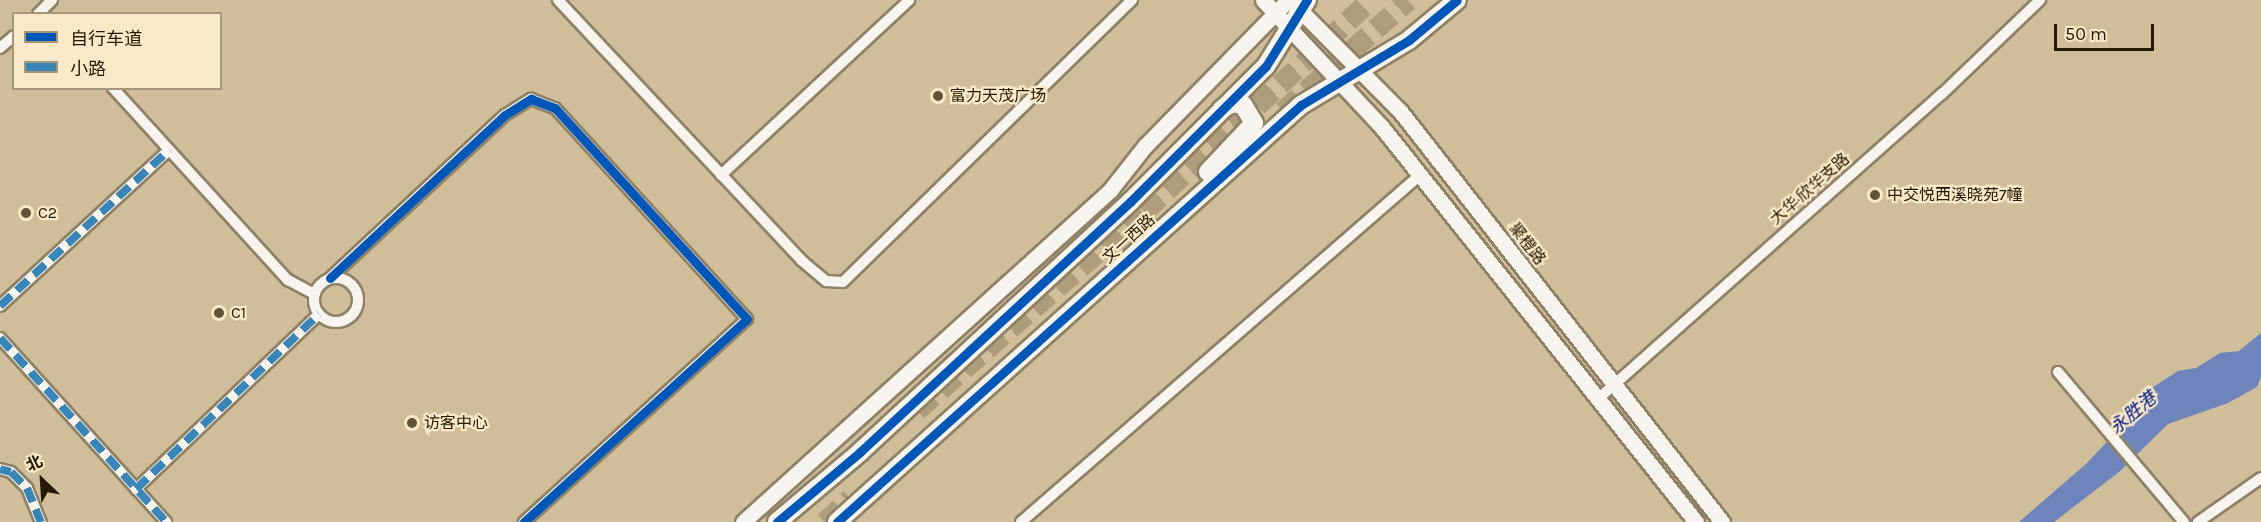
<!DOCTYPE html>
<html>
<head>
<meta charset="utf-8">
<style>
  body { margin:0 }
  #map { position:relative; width:2261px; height:522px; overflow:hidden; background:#d0be9a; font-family:Karla,"Noto Sans SC",sans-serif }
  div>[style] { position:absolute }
  .water>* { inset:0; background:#6e85bc }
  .highway-tunnel>* { height:21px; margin-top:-10.5px; transform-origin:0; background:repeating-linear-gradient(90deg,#ae9d7b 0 21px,transparent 0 31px) }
  .roads { filter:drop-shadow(2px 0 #8f8164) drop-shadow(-2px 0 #8f8164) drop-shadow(0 2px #8f8164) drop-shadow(0 -2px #8f8164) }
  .street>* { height:10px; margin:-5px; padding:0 5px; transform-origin:5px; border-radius:5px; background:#f8f5f0 }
  .street>.ring { margin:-5px; padding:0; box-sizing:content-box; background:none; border:10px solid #f8f5f0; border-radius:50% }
  .secondary>* { height:15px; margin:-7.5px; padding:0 7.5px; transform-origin:7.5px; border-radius:7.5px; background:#f8f5f0 }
  .primary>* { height:18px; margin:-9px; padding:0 9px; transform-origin:9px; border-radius:9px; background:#f8f5f0 }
  .quiet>* { height:8px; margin-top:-4px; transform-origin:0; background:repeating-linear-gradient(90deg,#3885b8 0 15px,transparent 0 23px) }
  .cycleway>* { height:9px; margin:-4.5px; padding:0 4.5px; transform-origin:4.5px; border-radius:4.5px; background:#0057b8 }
  .dots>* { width:16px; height:16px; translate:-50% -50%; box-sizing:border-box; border:3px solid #f9e9c9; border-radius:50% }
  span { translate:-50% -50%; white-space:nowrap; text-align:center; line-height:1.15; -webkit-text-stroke:4.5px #f9e9c9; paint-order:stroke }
  .poi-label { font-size:16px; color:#251900 }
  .left { translate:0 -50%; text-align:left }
  .street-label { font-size:16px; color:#251900 }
  .water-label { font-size:18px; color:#011688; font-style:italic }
  .legend { position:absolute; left:12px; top:12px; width:210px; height:78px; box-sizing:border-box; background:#f9e9c9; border:2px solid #a49679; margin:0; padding:8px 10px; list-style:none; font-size:18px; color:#251900 }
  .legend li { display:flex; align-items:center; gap:12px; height:30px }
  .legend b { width:30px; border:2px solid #a49679 }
  .north { position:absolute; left:12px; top:450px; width:60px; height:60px; -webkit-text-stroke:4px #f9e9c9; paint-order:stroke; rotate:335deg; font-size:16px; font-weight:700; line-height:24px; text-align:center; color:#251900 }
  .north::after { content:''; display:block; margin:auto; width:21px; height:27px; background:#251900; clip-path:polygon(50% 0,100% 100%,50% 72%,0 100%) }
  .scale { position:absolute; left:2054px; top:24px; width:100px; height:27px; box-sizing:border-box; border:3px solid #251900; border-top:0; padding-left:8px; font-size:18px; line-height:21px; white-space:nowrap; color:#251900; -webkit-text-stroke:4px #f9e9c9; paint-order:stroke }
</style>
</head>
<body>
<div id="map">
  <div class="water">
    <i style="clip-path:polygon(2261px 333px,2261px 377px,2257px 387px,2228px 403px,2168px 424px,2119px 472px,2054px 522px,2019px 522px,2087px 463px,2139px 408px,2140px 398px,2150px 389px,2178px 371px,2196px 368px,2220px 353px,2239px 351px)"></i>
  </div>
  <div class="highway-tunnel">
    <i style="left:1283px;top:111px;width:167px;rotate:-41.6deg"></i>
    <i style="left:917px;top:410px;width:302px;rotate:-41.2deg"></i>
    <i style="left:1144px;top:211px;width:309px;rotate:-43deg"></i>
    <i style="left:825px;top:522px;width:35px;rotate:-43deg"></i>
  </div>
  <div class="roads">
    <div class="street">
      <i style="left:558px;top:0;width:356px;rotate:46.9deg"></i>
      <i style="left:801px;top:260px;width:33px;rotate:40deg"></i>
      <i style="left:826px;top:281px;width:17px;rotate:3deg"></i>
      <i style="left:843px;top:282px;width:404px;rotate:-44.3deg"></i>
      <i style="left:38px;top:14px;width:20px;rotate:-45deg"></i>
      <i style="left:0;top:48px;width:18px;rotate:-41deg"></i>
      <i style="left:113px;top:88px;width:260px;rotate:47.7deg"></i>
      <i style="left:288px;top:280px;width:30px;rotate:28deg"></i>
      <i style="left:721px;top:175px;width:257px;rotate:-42.9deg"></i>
      <i class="ring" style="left:314px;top:278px;width:34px;height:34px"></i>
      <i style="left:330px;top:278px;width:239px;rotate:-43deg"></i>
      <i style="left:505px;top:115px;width:31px;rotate:-32deg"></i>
      <i style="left:531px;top:99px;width:26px;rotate:21deg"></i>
      <i style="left:555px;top:108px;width:285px;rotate:47.7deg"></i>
      <i style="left:747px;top:319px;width:302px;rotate:137.7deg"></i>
      <i style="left:0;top:306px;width:230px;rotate:-42.7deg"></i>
      <i style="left:0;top:338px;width:248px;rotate:47.9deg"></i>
      <i style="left:2058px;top:372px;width:196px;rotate:50deg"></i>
      <i style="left:1598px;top:399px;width:460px;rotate:-41.6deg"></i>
      <i style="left:1942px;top:94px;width:136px;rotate:-43.8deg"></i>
      <i style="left:0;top:469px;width:11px;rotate:15deg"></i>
      <i style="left:11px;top:472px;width:23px;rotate:45deg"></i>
      <i style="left:27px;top:488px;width:37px;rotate:68deg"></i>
      <i style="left:136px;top:489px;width:253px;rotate:-43.7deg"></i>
      <i style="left:1021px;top:522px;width:529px;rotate:-41.01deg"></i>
      <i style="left:2198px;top:522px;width:77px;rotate:-34.9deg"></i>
    </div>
    <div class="secondary">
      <i style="left:1263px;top:0;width:173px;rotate:46.9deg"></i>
      <i style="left:1381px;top:126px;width:506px;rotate:51.5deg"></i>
      <i style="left:1294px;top:4px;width:151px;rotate:45.3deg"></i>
      <i style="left:1400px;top:111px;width:522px;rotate:51.92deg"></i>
      <i style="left:743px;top:522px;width:496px;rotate:-42.1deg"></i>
      <i style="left:1111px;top:189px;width:55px;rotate:-51.7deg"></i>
      <i style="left:1145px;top:146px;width:204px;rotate:-45.6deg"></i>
    </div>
    <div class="primary">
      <i style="left:1208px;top:172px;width:67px;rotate:-46.8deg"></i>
      <i style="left:1254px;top:123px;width:21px;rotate:-121deg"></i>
      <i style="left:1243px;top:105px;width:11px;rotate:-170deg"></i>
      <i style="left:1232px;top:103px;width:12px;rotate:149deg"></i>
      <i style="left:777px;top:522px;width:109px;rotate:-40.1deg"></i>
      <i style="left:860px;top:452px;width:368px;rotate:-42.8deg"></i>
      <i style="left:1130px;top:202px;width:192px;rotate:-45deg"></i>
      <i style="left:1266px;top:66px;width:78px;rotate:-58.2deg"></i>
      <i style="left:837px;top:522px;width:624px;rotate:-41.95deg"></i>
      <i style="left:1301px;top:105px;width:126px;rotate:-31deg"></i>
      <i style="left:1409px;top:40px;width:62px;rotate:-39.8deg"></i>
    </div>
  </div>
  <div class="quiet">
    <i style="left:0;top:306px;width:230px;rotate:-42.7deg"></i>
    <i style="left:0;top:338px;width:248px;rotate:47.9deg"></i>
    <i style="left:0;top:469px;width:11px;rotate:15deg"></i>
    <i style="left:11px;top:472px;width:23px;rotate:45deg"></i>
    <i style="left:27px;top:488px;width:37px;rotate:68deg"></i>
    <i style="left:136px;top:489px;width:253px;rotate:-43.7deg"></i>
  </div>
  <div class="cycleway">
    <i style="left:330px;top:278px;width:239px;rotate:-43deg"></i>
    <i style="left:505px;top:115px;width:31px;rotate:-32deg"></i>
    <i style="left:531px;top:99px;width:26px;rotate:21deg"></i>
    <i style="left:555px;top:108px;width:285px;rotate:47.7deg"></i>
    <i style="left:747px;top:319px;width:302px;rotate:137.7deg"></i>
    <i style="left:777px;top:522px;width:109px;rotate:-40.1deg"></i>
    <i style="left:860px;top:452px;width:368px;rotate:-42.8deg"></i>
    <i style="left:1130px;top:202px;width:192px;rotate:-45deg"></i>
    <i style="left:1266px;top:66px;width:78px;rotate:-58.2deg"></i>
    <i style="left:837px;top:522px;width:624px;rotate:-41.95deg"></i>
    <i style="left:1301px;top:105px;width:126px;rotate:-31deg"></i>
    <i style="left:1409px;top:40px;width:62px;rotate:-39.8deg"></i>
  </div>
  <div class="dots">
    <i style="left:938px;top:96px;background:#615336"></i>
    <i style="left:1875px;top:195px;background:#615336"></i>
    <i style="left:26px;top:213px;background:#615336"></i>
    <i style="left:219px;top:313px;background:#615336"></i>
    <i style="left:412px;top:423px;background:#615336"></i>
  </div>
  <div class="poi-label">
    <span class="left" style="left:950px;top:96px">富力天茂广场</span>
    <span class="left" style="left:1887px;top:195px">中交悦西溪晓苑7幢</span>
    <span class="left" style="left:38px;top:213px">C2</span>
    <span class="left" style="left:231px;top:313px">C1</span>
    <span class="left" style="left:424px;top:423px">访客中心</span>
  </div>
  <div class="street-label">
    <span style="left:1810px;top:189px;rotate:-41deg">大华·欣华支路</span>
    <span style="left:1129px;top:239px;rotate:-42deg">文一西路</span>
    <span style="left:1527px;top:244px;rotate:52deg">聚橙路</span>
  </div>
  <div class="water-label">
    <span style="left:2133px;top:413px;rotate:-40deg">永胜港</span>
  </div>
  <ul class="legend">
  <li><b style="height:8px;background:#0057b8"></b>自行车道</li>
  <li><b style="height:8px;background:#3885b8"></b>小路</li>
  </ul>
  <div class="north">北</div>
  <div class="scale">50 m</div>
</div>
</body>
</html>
